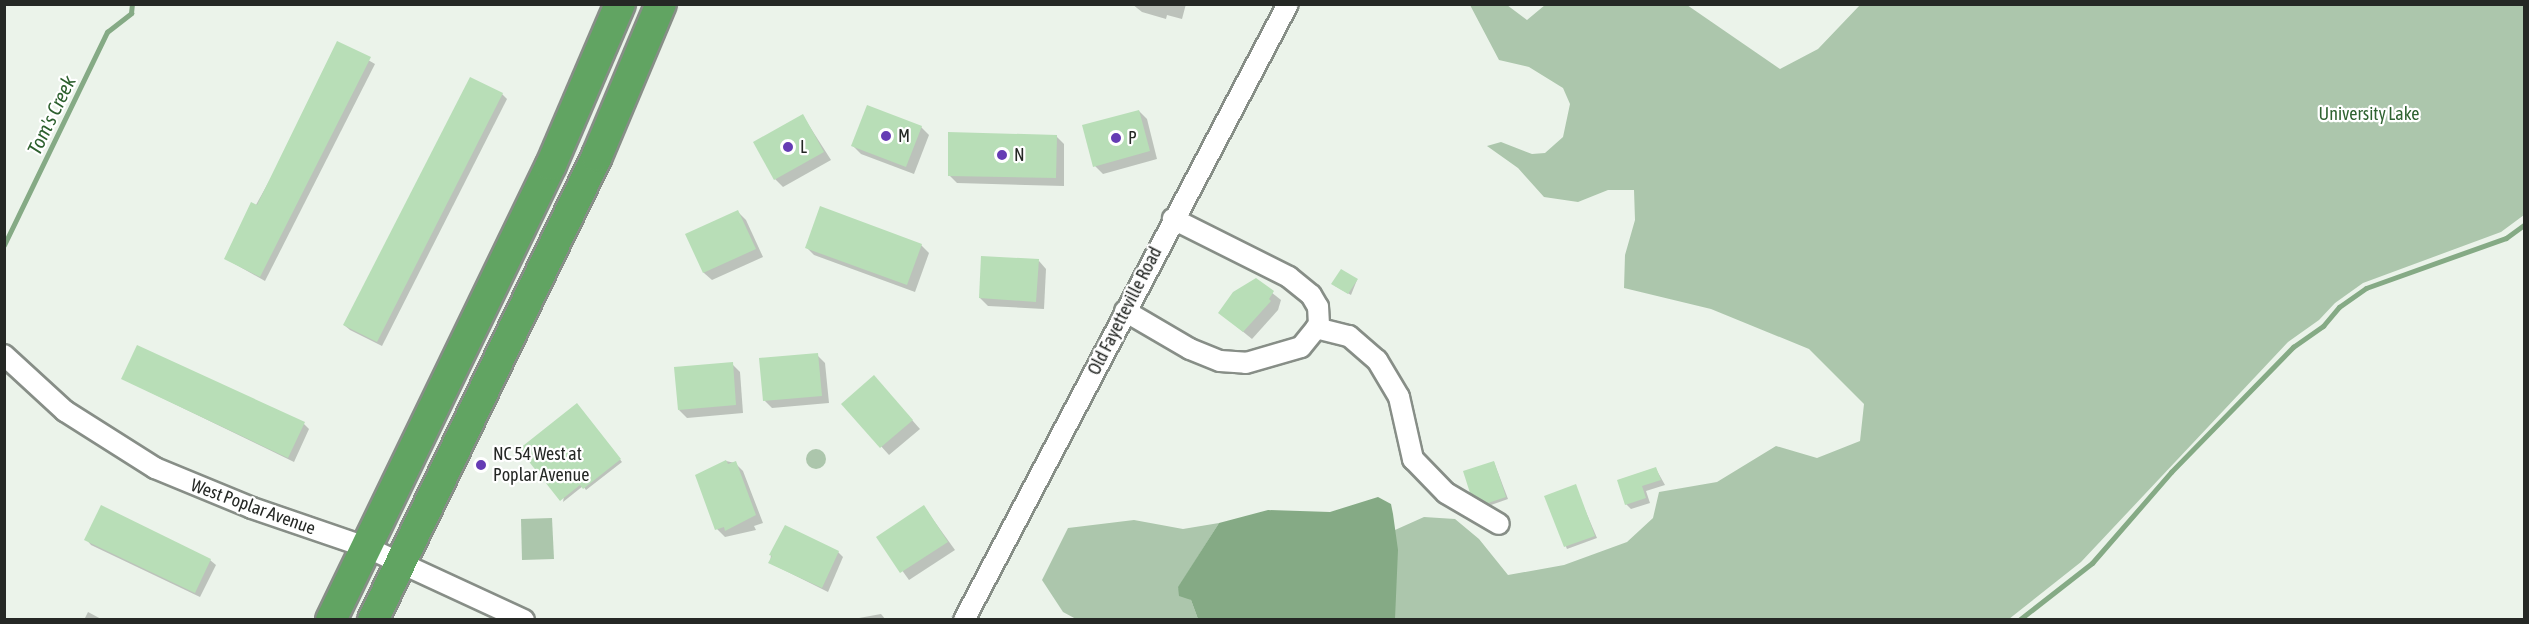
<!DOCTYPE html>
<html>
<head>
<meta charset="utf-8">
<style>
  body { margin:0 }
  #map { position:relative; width:2529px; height:624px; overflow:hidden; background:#ebf3ea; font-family:"Asap Condensed",sans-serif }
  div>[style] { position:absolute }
  .green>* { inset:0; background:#acc6ac }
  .round { border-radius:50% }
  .water>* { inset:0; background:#85aa85 }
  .shadow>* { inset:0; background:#0003 }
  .stream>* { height:5px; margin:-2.5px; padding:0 2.5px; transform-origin:2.5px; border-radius:2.5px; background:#85aa85 }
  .building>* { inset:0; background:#b8deb7 }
  .roads { filter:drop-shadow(2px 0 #878e87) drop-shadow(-2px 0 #878e87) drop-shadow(0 2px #878e87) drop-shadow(0 -2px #878e87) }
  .minor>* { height:20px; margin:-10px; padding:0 10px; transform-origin:10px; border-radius:10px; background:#fff }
  .highway>* { height:30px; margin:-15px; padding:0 15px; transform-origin:15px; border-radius:15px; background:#61a462 }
  .dots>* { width:16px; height:16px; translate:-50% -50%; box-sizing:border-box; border:3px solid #fff; border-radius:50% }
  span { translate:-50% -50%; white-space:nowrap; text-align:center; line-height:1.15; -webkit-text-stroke:4.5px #fff; paint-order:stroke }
  .park-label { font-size:18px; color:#2f6331 }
  .poi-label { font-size:18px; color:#252825 }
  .left { translate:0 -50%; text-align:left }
  .street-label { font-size:18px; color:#252825 }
  .water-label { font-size:20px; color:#2c5f2d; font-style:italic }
  .frame { position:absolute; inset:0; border:6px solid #252825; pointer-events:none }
</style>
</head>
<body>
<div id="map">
  <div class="green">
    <i style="clip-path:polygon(1470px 5px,1507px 5px,1527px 20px,1545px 5px,1687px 5px,1780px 69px,1818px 49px,1860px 5px,2524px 5px,2524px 215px,2501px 232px,2363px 283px,2335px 303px,2319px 320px,2288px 342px,2081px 562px,2009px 619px,1395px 619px,1395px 530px,1424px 517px,1455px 519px,1479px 539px,1508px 575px,1564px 565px,1627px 542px,1653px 518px,1659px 492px,1717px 482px,1776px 446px,1817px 458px,1860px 441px,1864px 404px,1809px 349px,1711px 309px,1624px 288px,1625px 255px,1635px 220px,1634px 190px,1608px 190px,1578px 202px,1544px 197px,1518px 168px,1487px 146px,1501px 142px,1532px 154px,1545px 153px,1563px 137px,1570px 104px,1563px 88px,1529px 67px,1499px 60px)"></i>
    <i class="round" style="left:806px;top:449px;width:20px;height:20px"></i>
    <i style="clip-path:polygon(552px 518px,554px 559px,522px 560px,521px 519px)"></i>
    <i style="clip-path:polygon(1134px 520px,1183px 529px,1219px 523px,1178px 588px,1191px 600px,1198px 619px,1076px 619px,1063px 612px,1042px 580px,1068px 528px)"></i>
  </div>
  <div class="water">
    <i style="clip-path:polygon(1378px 497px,1391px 504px,1393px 514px,1398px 550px,1395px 619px,1198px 619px,1191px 600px,1179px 596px,1178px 587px,1219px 523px,1268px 510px,1330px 512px)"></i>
  </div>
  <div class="shadow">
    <i style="clip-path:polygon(1132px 4px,1186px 4px,1182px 19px,1167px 15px,1166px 19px,1142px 12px)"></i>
    <i style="clip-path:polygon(344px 46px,375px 64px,265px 281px,226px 259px)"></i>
    <i style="clip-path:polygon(502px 94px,507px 99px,382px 346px,350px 330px,344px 325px)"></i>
    <i style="clip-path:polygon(1139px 111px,1147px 119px,1157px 159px,1103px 174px,1095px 166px)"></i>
    <i style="clip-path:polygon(803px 116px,831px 160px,783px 187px,775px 179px)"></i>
    <i style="clip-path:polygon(921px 127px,929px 135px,914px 174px,861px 154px,853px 146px)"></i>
    <i style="clip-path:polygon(1056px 136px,1064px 144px,1064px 186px,957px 183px,949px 175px)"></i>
    <i style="clip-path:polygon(738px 212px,746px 220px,763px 257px,712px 280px,704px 273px,687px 235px)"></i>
    <i style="clip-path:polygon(921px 245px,929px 253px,915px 292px,814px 255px,806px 247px)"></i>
    <i style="clip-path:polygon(1039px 261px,1046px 269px,1044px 309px,988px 306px,980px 298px)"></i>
    <i style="clip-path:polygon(1256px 280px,1281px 300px,1278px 310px,1252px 339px,1220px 313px)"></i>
    <i style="clip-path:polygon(1357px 280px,1351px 295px,1335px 286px)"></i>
    <i style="clip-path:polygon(817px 355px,825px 363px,829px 403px,772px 408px,764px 400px)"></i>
    <i style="clip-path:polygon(732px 364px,740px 372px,743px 413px,687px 418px,679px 410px)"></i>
    <i style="clip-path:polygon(123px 379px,304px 424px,309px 429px,294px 462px)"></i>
    <i style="clip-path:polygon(881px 385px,920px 429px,889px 455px,843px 404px)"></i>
    <i style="clip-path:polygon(579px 408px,622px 462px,586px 490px,583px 486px,563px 502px)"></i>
    <i style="clip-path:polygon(726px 461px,735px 463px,743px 471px,763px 523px,754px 526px,756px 530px,725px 537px,717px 529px)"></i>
    <i style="clip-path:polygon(1494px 462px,1508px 499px,1491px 505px,1474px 495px)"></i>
    <i style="clip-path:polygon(1656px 469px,1665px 485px,1646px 491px,1650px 503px,1631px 509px,1626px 504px)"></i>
    <i style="clip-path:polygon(1575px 486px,1597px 538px,1567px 549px,1546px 497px)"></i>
    <i style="clip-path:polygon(101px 507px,210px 560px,216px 565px,200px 597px,91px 545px,86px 539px)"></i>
    <i style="clip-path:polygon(924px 507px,955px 550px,909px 580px,878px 537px)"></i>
    <i style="clip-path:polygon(838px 552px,843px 557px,828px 592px,770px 563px,771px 555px)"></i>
    <i style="clip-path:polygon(88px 612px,103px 620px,84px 620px)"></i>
    <i style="clip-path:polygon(881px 614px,886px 620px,848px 620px)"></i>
  </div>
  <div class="stream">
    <i style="left:4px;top:245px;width:237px;rotate:-64.2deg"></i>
    <i style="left:107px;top:32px;width:31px;rotate:-38deg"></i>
    <i style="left:131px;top:13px;width:9px;rotate:-84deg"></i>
    <i style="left:2019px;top:620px;width:93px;rotate:-38deg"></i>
    <i style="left:2092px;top:563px;width:121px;rotate:-49deg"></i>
    <i style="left:2171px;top:472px;width:175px;rotate:-45.7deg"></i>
    <i style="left:2293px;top:347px;width:37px;rotate:-35deg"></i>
    <i style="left:2323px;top:326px;width:25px;rotate:-50deg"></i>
    <i style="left:2339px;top:307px;width:33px;rotate:-35deg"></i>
    <i style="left:2366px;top:288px;width:149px;rotate:-19.7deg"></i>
    <i style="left:2506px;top:238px;width:22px;rotate:-36deg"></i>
  </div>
  <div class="building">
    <i style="clip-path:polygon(337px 41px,371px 57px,260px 277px,224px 259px,251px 202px,257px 205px)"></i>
    <i style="clip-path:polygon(470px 77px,503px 93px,377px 342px,343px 325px)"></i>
    <i style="clip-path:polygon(867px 105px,922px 126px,906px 167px,851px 146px)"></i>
    <i style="clip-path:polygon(1139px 110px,1150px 151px,1093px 167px,1082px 125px)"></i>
    <i style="clip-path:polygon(803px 114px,824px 152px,774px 180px,753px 142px)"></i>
    <i style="clip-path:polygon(948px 132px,1057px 135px,1056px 178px,948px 176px)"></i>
    <i style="clip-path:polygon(820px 206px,922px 244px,907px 285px,805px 248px)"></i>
    <i style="clip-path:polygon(738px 210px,756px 249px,703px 273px,685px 234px)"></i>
    <i style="clip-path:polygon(981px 256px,1039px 259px,1036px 302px,979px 298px)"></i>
    <i style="clip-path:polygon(1341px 269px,1358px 279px,1348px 294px,1331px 284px)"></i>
    <i style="clip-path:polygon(1256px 278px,1274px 291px,1269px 299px,1271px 301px,1243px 332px,1218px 313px,1233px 292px)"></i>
    <i style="clip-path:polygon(137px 345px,305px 422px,288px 458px,121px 379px)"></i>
    <i style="clip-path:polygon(818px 353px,822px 396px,763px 401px,759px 358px)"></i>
    <i style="clip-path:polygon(733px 362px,736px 405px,678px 410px,674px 367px)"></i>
    <i style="clip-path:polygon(874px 375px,913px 420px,880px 448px,841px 404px)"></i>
    <i style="clip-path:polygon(577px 403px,621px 459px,583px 489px,580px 485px,560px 501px,519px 449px)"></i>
    <i style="clip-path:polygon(726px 460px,728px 464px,736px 461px,756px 515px,725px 531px,724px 527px,715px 530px,695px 475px)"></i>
    <i style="clip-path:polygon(1494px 461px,1506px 497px,1488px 503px,1470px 493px,1463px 471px)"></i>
    <i style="clip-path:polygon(1656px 467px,1661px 480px,1642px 486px,1646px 498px,1625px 505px,1617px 480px)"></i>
    <i style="clip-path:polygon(1576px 484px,1595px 536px,1564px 547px,1544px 496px)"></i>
    <i style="clip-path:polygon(101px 505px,211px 559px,195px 593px,84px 540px)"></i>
    <i style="clip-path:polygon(924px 505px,948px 542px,900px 573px,876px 537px)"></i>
    <i style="clip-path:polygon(785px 525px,839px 551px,822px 588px,768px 563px,772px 556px,769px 555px)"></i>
  </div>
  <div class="roads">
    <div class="minor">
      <i style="left:1125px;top:311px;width:75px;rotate:30.3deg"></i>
      <i style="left:1190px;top:349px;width:32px;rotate:22deg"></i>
      <i style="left:1220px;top:361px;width:26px;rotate:4deg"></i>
      <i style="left:1246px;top:363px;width:57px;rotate:-16.2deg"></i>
      <i style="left:1301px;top:347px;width:28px;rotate:-51deg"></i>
      <i style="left:1319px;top:325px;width:18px;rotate:-93deg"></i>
      <i style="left:1318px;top:307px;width:14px;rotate:-120deg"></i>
      <i style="left:1311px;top:295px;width:28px;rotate:-141deg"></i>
      <i style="left:1289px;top:277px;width:130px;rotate:-153.4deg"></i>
      <i style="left:1316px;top:328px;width:34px;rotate:14deg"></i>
      <i style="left:1349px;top:336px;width:37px;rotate:41deg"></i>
      <i style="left:1377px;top:360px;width:43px;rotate:59.3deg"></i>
      <i style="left:1399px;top:397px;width:64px;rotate:77.3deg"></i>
      <i style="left:1413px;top:459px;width:47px;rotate:45.9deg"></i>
      <i style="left:1446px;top:493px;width:61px;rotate:30.3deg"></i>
      <i style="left:4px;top:355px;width:83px;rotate:42.6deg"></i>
      <i style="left:65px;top:411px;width:107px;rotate:32.3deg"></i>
      <i style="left:155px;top:468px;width:105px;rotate:22.4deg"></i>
      <i style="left:252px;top:508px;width:120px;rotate:18.9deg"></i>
      <i style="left:366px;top:547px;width:174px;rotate:24.8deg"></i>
      <i style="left:964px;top:620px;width:696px;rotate:-62.26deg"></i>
    </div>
    <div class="highway">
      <i style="left:331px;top:620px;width:505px;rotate:-64.2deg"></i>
      <i style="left:551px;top:165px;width:175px;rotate:-66.8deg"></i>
      <i style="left:373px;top:620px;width:515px;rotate:-64.23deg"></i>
      <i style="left:597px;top:156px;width:165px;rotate:-67.2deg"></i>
    </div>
  </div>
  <div class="dots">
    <i style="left:886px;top:136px;background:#653cb4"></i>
    <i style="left:1116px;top:138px;background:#653cb4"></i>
    <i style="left:788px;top:147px;background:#653cb4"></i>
    <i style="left:1002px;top:155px;background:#653cb4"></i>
    <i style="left:481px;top:465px;background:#653cb4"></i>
  </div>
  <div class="park-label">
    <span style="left:2369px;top:114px">University Lake</span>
  </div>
  <div class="poi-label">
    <span class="left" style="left:898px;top:136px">M</span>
    <span class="left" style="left:1128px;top:138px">P</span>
    <span class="left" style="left:800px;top:147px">L</span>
    <span class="left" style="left:1014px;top:155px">N</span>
    <span class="left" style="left:493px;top:465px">NC 54 West at<br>Poplar Avenue</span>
  </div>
  <div class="street-label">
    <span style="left:1125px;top:311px;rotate:-63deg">Old Fayetteville Road</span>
    <span style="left:253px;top:507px;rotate:20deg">West Poplar Avenue</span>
  </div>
  <div class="water-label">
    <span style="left:51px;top:115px;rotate:-64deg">Tom's Creek</span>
  </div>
  <div class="frame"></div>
</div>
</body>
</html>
